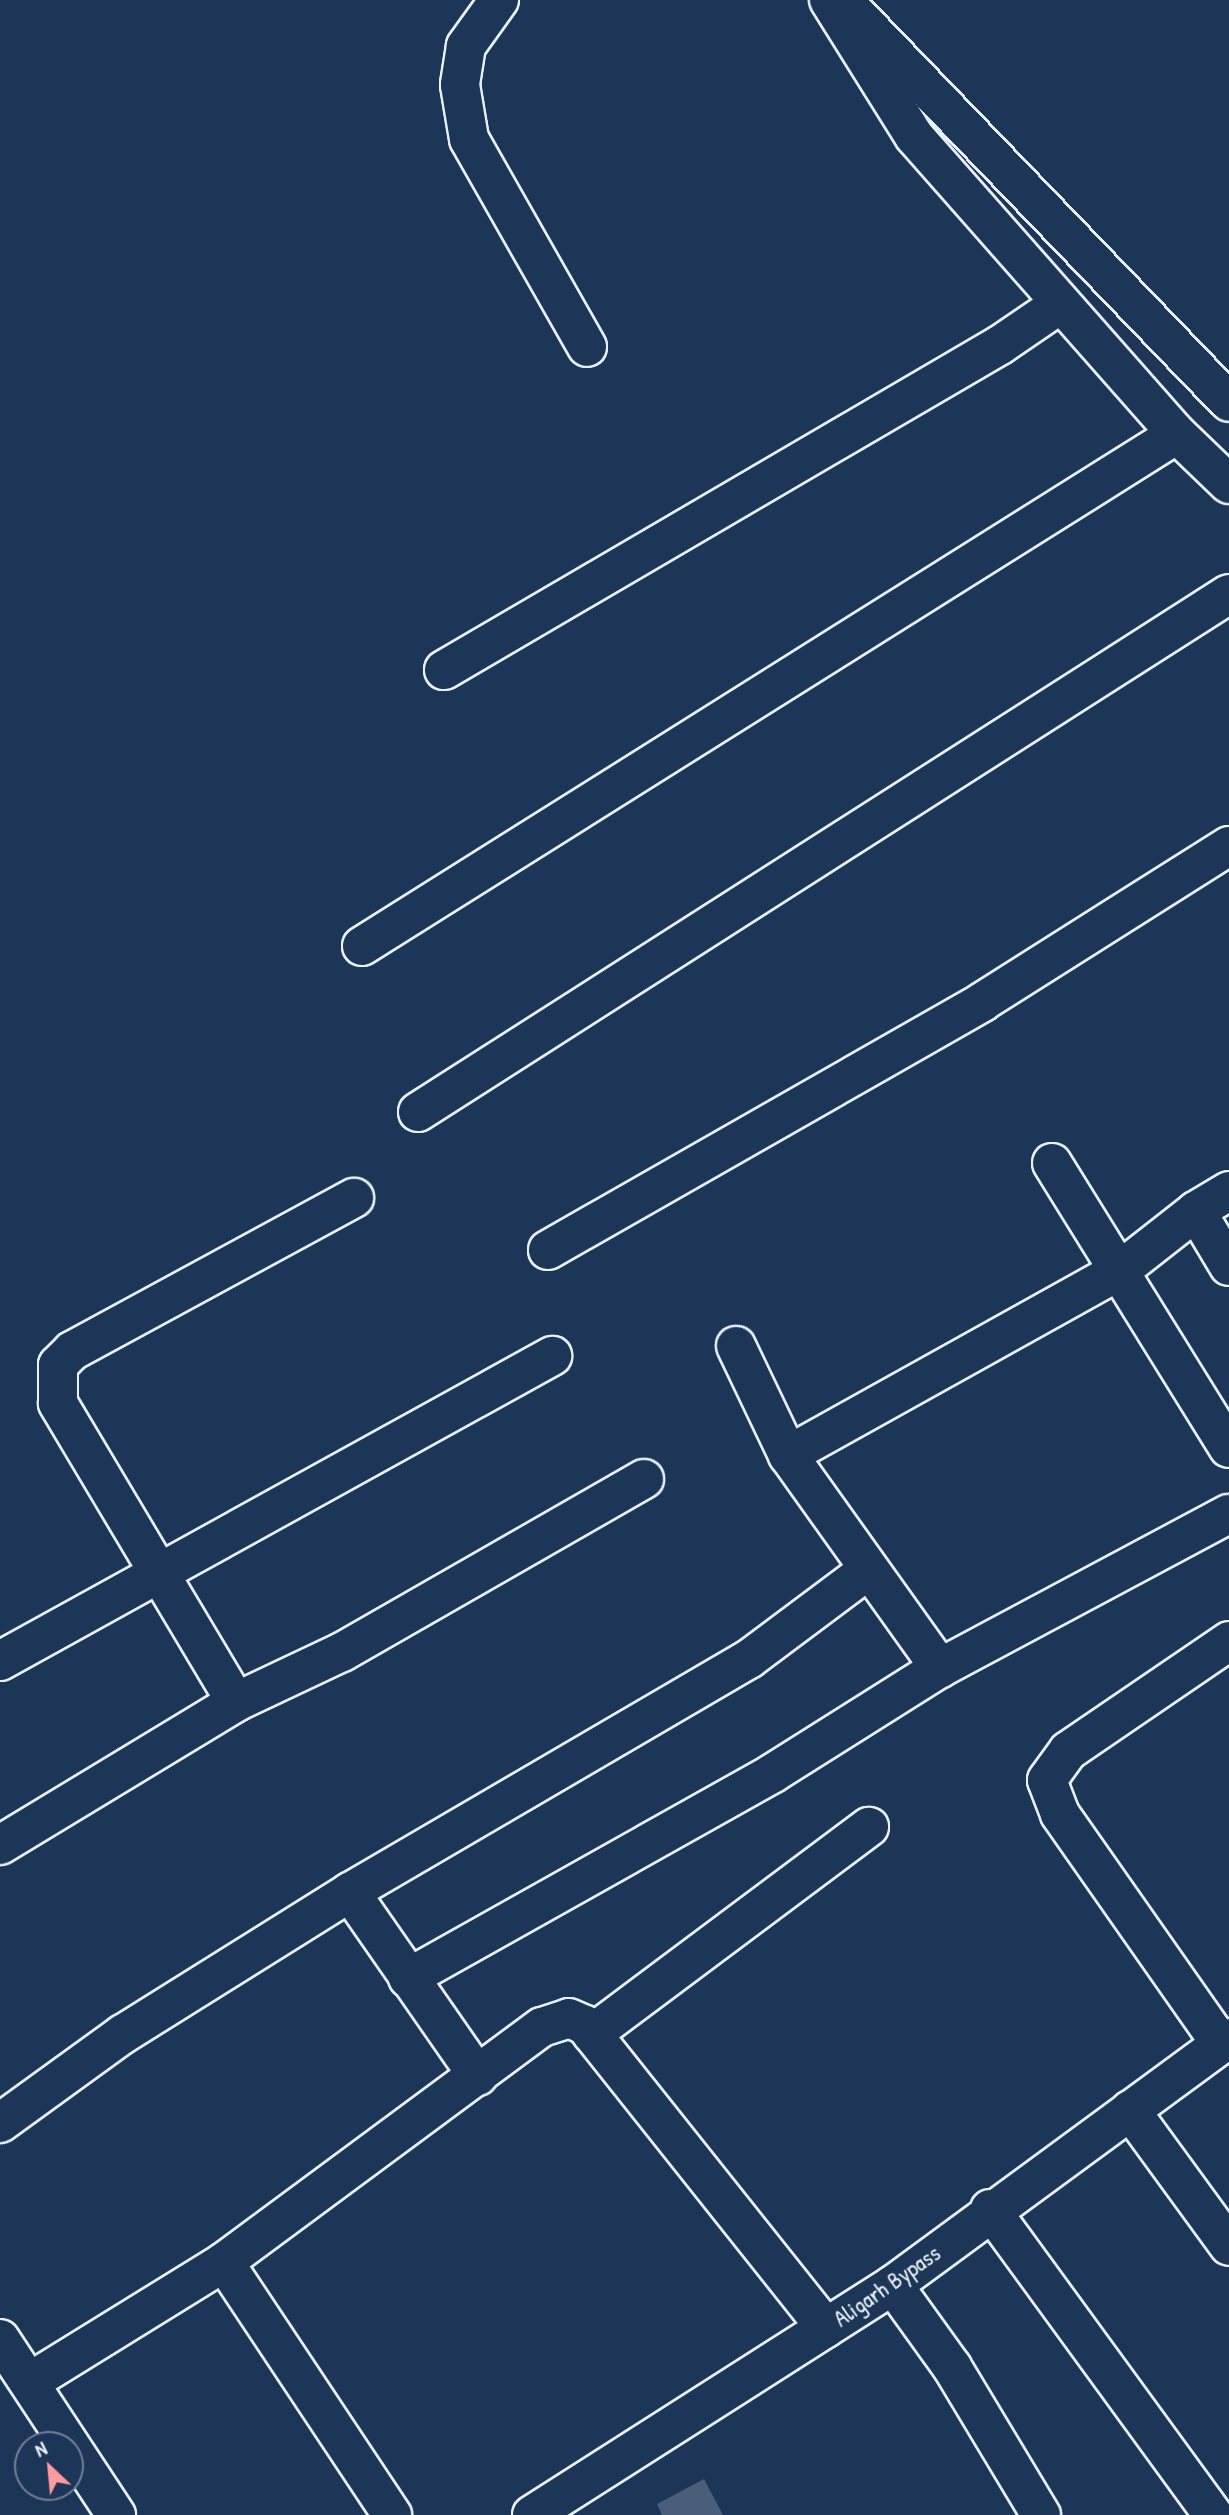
<!DOCTYPE html>
<html>
<head>
<meta charset="utf-8">
<style>
  body { margin:0 }
  #map { position:relative; width:1229px; height:2515px; overflow:hidden; background:#1d3557; font-family:"Patrick Hand",sans-serif }
  div>[style] { position:absolute }
  .building>* { inset:0; background:#495e7a }
  .roads { filter:drop-shadow(2px 0 #e8f1f8) drop-shadow(-2px 0 #e8f1f8) drop-shadow(0 2px #e8f1f8) drop-shadow(0 -2px #e8f1f8) }
  .minor>* { height:38px; margin:-19px; padding:0 19px; transform-origin:19px; border-radius:19px; background:#1d3557 }
  .major>* { height:38px; margin:-19px; padding:0 19px; transform-origin:19px; border-radius:19px; background:#1d3557 }
  span { translate:-50% -50%; white-space:nowrap; text-align:center; line-height:1.15; -webkit-text-stroke:6px #1d3557; paint-order:stroke }
  .street-label { font-size:23px; color:#e8f1f8 }
  .north { position:absolute; left:14px; top:2431px; width:70px; height:70px; box-sizing:border-box; background:#1d3557; border:2px solid #6e8097; border-radius:50%; rotate:334deg; font-size:19px; font-weight:700; line-height:28px; text-align:center; color:#e8f1f8 }
  .north::after { content:''; display:block; margin:auto; width:24px; height:32px; background:#ff9aa2; clip-path:polygon(50% 0,100% 100%,50% 72%,0 100%) }
</style>
</head>
<body>
<div id="map">
  <div class="building">
    <i style="clip-path:polygon(704px 2479px,723px 2515px,662px 2515px,657px 2504px)"></i>
  </div>
  <div class="roads">
    <div class="minor">
      <i style="left:499px;top:0;width:57px;rotate:125.7deg"></i>
      <i style="left:466px;top:46px;width:39px;rotate:99deg"></i>
      <i style="left:460px;top:85px;width:55px;rotate:80.5deg"></i>
      <i style="left:469px;top:139px;width:239px;rotate:60.4deg"></i>
      <i style="left:829px;top:0;width:160px;rotate:58deg"></i>
      <i style="left:914px;top:136px;width:397px;rotate:48.6deg"></i>
      <i style="left:1177px;top:434px;width:72px;rotate:43.9deg"></i>
      <i style="left:853px;top:11px;width:542px;rotate:46.12deg"></i>
      <i style="left:444px;top:670px;width:644px;rotate:-30.31deg"></i>
      <i style="left:1000px;top:345px;width:73px;rotate:-34.3deg"></i>
      <i style="left:362px;top:946px;width:962px;rotate:-32.14deg"></i>
      <i style="left:418px;top:1112px;width:962px;rotate:-32.57deg"></i>
      <i style="left:1052px;top:1163px;width:335px;rotate:58.2deg"></i>
      <i style="left:1229px;top:1191px;width:39px;rotate:149deg"></i>
      <i style="left:1196px;top:1211px;width:64px;rotate:59deg"></i>
      <i style="left:548px;top:1250px;width:500px;rotate:-29.7deg"></i>
      <i style="left:982px;top:1002px;width:292px;rotate:-32.3deg"></i>
      <i style="left:736px;top:1346px;width:121px;rotate:64.5deg"></i>
      <i style="left:788px;top:1455px;width:262px;rotate:54.5deg"></i>
      <i style="left:788px;top:1455px;width:382px;rotate:-29.1deg"></i>
      <i style="left:1122px;top:1269px;width:94px;rotate:-38.1deg"></i>
      <i style="left:0;top:1661px;width:631px;rotate:-28.92deg"></i>
      <i style="left:236px;top:1702px;width:348px;rotate:-120.8deg"></i>
      <i style="left:58px;top:1403px;width:38px;rotate:-90deg"></i>
      <i style="left:58px;top:1365px;width:20px;rotate:-45deg"></i>
      <i style="left:72px;top:1351px;width:321px;rotate:-28.5deg"></i>
      <i style="left:0;top:1845px;width:276px;rotate:-31.2deg"></i>
      <i style="left:236px;top:1702px;width:117px;rotate:-25.3deg"></i>
      <i style="left:342px;top:1652px;width:348px;rotate:-29.8deg"></i>
      <i style="left:350px;top:1892px;width:224px;rotate:55.2deg"></i>
      <i style="left:408px;top:1978px;width:419px;rotate:-29.3deg"></i>
      <i style="left:773px;top:1773px;width:197px;rotate:-32.2deg"></i>
      <i style="left:940px;top:1668px;width:327px;rotate:-28.1deg"></i>
      <i style="left:592px;top:2034px;width:346px;rotate:-36.8deg"></i>
      <i style="left:1221px;top:2044px;width:281px;rotate:-125deg"></i>
      <i style="left:1060px;top:1814px;width:36px;rotate:-111deg"></i>
      <i style="left:1047px;top:1780px;width:36px;rotate:-54deg"></i>
      <i style="left:1068px;top:1751px;width:195px;rotate:-34.3deg"></i>
      <i style="left:1130px;top:2110px;width:168px;rotate:53.9deg"></i>
      <i style="left:0;top:2123px;width:152px;rotate:-35.9deg"></i>
      <i style="left:123px;top:2034px;width:268px;rotate:-32deg"></i>
      <i style="left:350px;top:1892px;width:462px;rotate:-30.3deg"></i>
      <i style="left:749px;top:1659px;width:149px;rotate:-36.8deg"></i>
      <i style="left:990px;top:2209px;width:379px;rotate:53.9deg"></i>
      <i style="left:224px;top:2262px;width:304px;rotate:56.4deg"></i>
      <i style="left:893px;top:2285px;width:101px;rotate:54.3deg"></i>
      <i style="left:952px;top:2367px;width:173px;rotate:59deg"></i>
      <i style="left:0;top:2339px;width:211px;rotate:56.6deg"></i>
      <i style="left:30px;top:2382px;width:228px;rotate:-31.7deg"></i>
      <i style="left:224px;top:2262px;width:395px;rotate:-36.5deg"></i>
      <i style="left:542px;top:2027px;width:28px;rotate:-18deg"></i>
      <i style="left:569px;top:2018px;width:17px;rotate:24deg"></i>
      <i style="left:585px;top:2025px;width:387px;rotate:51.5deg"></i>
    </div>
    <div class="major">
      <i style="left:532px;top:2515px;width:428px;rotate:-32.5deg"></i>
      <i style="left:893px;top:2285px;width:417px;rotate:-36.3deg"></i>
    </div>
  </div>
  <div class="street-label">
    <span style="left:887px;top:2286px;rotate:-35deg">Aligarh Bypass</span>
  </div>
  <div class="north">N</div>
</div>
</body>
</html>
